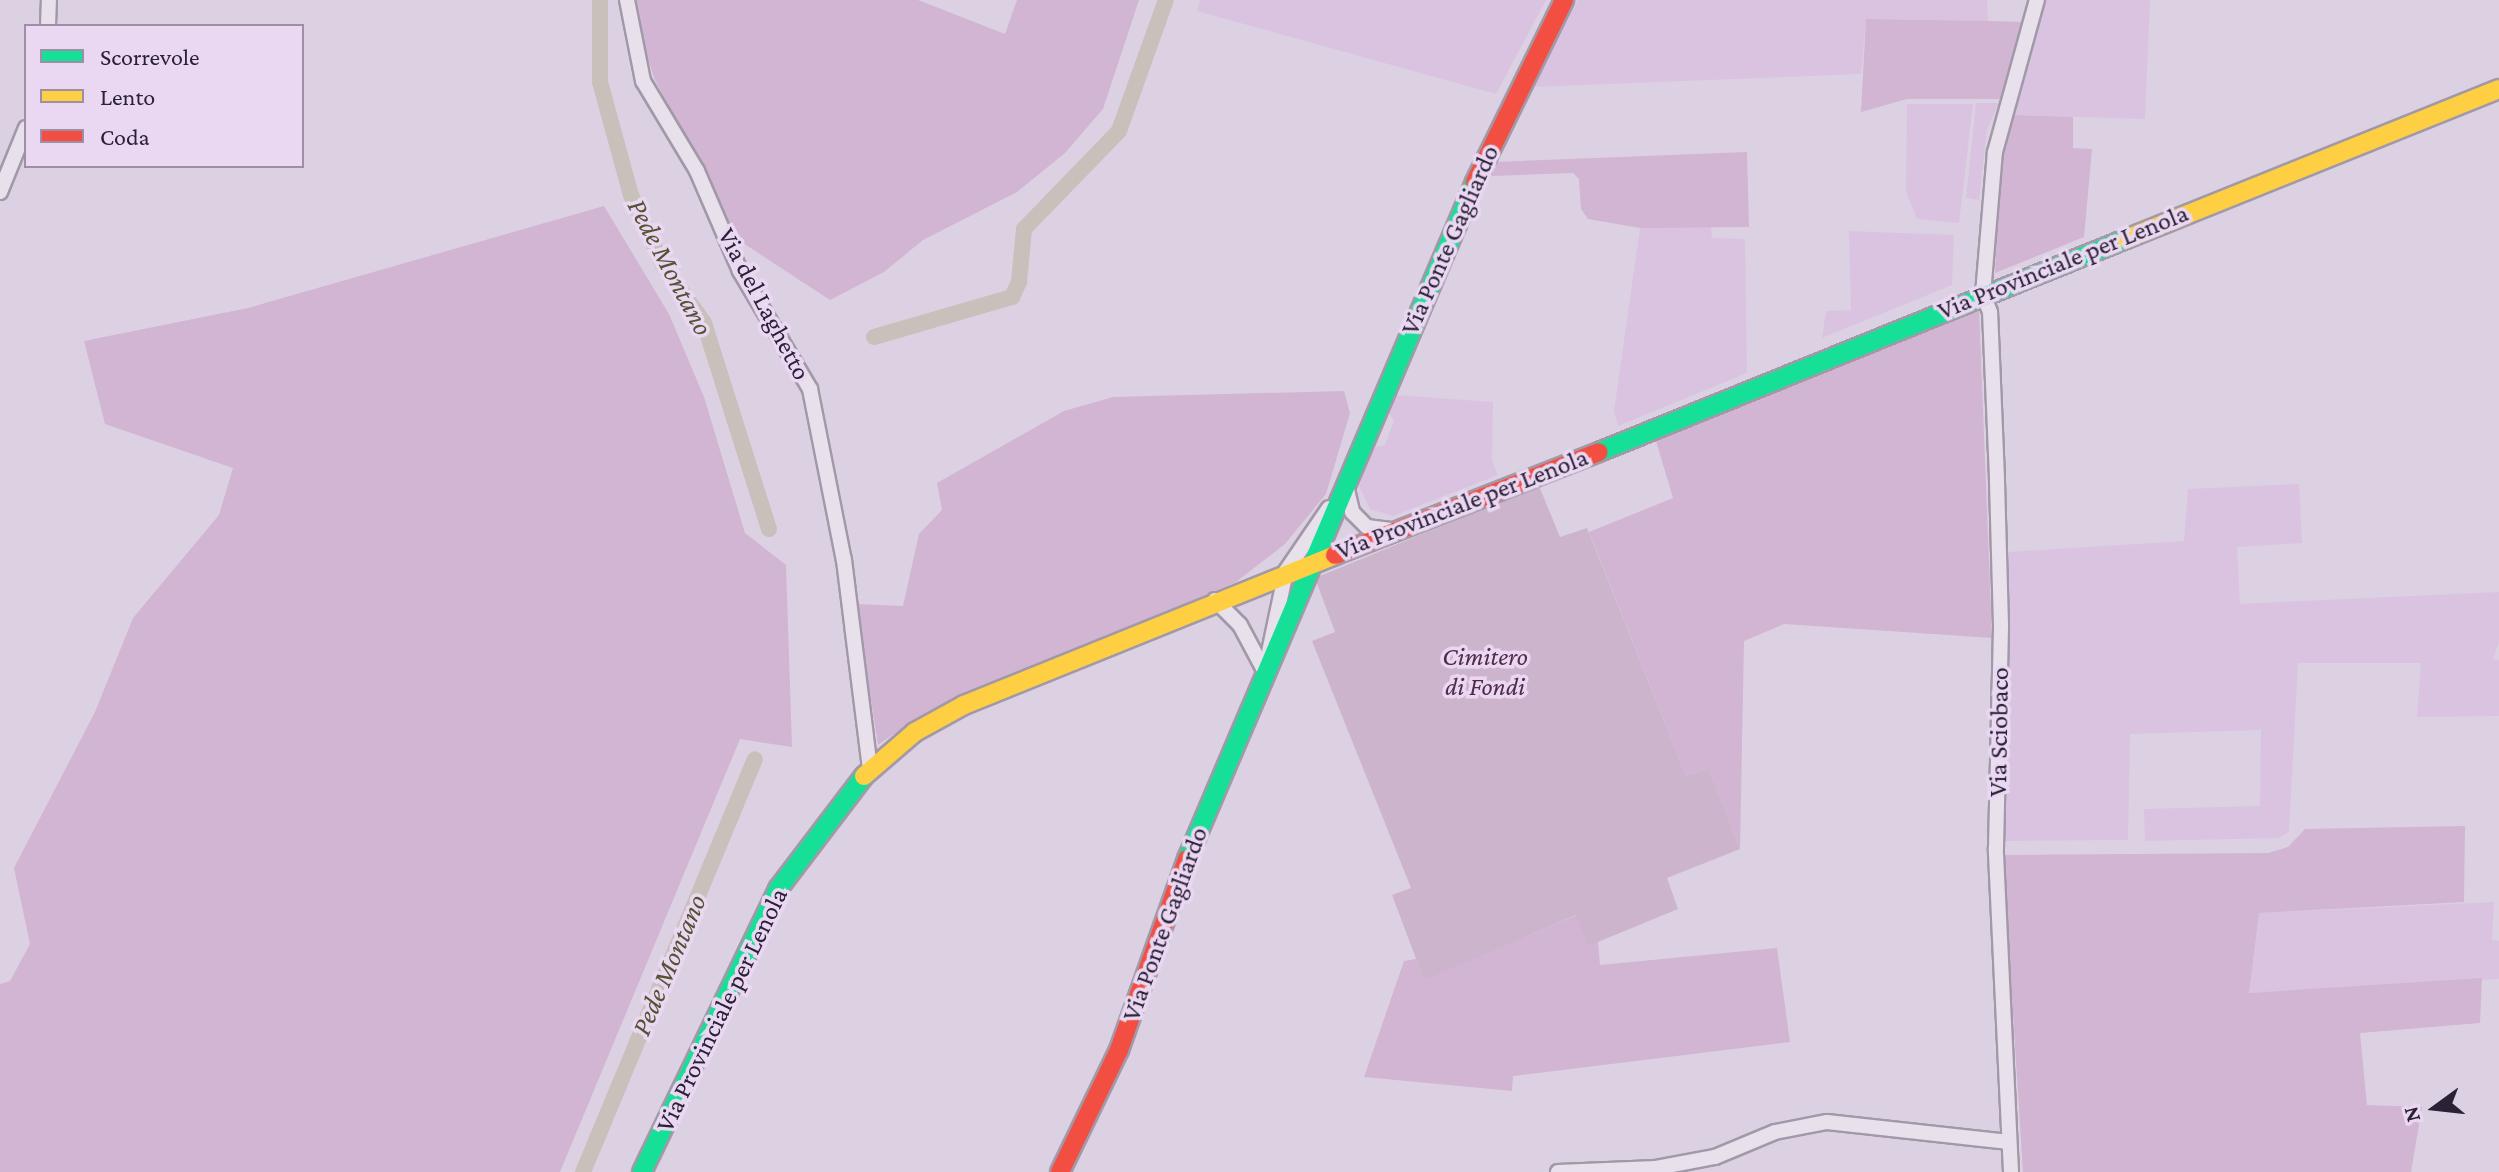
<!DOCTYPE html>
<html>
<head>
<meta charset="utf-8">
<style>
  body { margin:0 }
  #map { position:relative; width:2499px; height:1172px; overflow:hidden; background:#dcd1e2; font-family:"Crimson Pro",serif }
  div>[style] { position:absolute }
  .farmland>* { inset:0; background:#dac3e0 }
  .green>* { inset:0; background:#d1b5d2 }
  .cemetery>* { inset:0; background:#ccb4cc }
  .canal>* { height:16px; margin:-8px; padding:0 8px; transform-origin:8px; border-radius:8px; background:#c8c0ba }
  .roads { filter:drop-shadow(2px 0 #a299a8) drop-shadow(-2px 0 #a299a8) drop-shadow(0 2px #a299a8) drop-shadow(0 -2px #a299a8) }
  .street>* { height:14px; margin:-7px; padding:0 7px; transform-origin:7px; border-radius:7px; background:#e8e1ec }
  .fast>* { height:18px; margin:-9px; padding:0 9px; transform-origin:9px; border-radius:9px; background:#16e098 }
  .slow>* { height:18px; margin:-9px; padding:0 9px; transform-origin:9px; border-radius:9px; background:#ffcf43 }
  .jam>* { height:18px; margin:-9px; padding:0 9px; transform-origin:9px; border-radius:9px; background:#f24e42 }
  span { translate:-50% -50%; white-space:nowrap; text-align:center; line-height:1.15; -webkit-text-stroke:7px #ead8f2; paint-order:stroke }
  .street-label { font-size:26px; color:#2b2137 }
  .park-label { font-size:26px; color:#512a49; font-style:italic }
  .water-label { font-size:28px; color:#555232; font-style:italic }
  .legend { position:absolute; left:24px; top:24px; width:280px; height:144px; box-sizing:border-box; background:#ead8f2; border:2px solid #9e8fa7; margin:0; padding:10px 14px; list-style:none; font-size:24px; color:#2b2137 }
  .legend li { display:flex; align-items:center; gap:16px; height:40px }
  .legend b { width:40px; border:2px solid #9e8fa7 }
  .north { position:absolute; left:2395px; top:1068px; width:80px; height:80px; -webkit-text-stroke:6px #ead8f2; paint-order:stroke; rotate:255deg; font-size:22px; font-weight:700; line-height:32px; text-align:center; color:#2b2137 }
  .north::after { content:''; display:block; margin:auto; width:28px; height:36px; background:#2b2137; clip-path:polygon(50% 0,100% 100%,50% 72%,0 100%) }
</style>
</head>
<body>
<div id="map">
  <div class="farmland">
    <i style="clip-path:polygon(1200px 0,1546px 0,1496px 94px,1197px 11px)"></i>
    <i style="clip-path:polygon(1578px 0,1987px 0,1988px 21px,1866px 19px,1861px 74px,1532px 87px)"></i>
    <i style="clip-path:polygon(2044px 0,2150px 0,2145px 119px,2015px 115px)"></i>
    <i style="clip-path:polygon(1976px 103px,1999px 103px,1987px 130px,1979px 200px,1966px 198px)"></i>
    <i style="clip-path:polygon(1907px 104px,1973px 104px,1959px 223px,1917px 219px,1906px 192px)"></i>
    <i style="clip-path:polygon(1711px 226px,1712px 238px,1745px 239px,1747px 373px,1618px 426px,1614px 411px,1640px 228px)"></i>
    <i style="clip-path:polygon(1849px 231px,1954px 235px,1952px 285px,1822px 338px,1826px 311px,1851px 310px)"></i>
    <i style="clip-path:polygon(1395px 395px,1493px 402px,1492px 460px,1498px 475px,1393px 516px,1370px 509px,1359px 486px,1373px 448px,1385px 445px,1394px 421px,1389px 413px)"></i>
    <i style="clip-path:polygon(2299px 484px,2302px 543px,2237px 547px,2240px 604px,2499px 592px,2499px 642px,2493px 659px,2499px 660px,2499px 716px,2417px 717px,2421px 663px,2298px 663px,2289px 832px,2279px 838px,2145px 841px,2144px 809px,2260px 806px,2261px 730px,2130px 734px,2128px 840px,2004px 841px,2007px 552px,2184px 541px,2188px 489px)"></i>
    <i style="clip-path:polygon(2494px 902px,2492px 940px,2499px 941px,2499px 979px,2249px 993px,2259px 913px)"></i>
  </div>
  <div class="green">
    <i style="clip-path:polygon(636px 0,918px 0,1005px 34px,1017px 0,1139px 0,1103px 109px,1065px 153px,1017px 192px,923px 240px,884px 272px,830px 300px,737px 239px,654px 78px,638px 25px)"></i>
    <i style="clip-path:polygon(1866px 19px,1988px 21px,2023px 22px,2001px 99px,1907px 99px,1861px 112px)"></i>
    <i style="clip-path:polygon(2015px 115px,2073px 117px,2073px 148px,2092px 149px,2084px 237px,1995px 273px,2001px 153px)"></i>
    <i style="clip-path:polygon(1747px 152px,1749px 227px,1640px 228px,1588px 219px,1581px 209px,1579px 179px,1573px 173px,1491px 176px,1494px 162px)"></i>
    <i style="clip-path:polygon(604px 206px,669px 314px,704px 397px,745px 533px,786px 565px,792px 747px,740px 739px,560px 1172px,0 1172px,0 984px,10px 981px,30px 944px,14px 868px,95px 712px,133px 618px,219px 515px,233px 468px,105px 424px,84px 341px,248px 308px)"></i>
    <i style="clip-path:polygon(1979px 308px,1992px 638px,1784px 624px,1744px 641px,1740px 849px,1709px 769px,1686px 776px,1589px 532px,1673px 498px,1656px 441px)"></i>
    <i style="clip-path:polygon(1344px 391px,1350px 413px,1326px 494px,1285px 544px,1236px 582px,918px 717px,878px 745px,856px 604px,903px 606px,919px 534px,942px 510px,937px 483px,1064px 411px,1113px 397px)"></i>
    <i style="clip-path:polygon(2465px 826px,2464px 902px,2259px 913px,2249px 993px,2482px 978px,2480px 1023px,2360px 1033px,2367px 1105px,2422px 1107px,2411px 1172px,2023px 1172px,2003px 855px,2268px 853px,2288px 847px,2305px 829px)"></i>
    <i style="clip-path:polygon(1577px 915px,1588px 945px,1598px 941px,1600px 965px,1777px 948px,1790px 1042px,1513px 1076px,1512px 1091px,1364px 1077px,1404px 961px,1416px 959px,1424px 979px)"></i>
  </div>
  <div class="cemetery">
    <i style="clip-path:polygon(1539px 486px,1560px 537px,1587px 528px,1686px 776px,1709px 769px,1740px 849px,1667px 878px,1678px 909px,1588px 946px,1576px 915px,1424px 980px,1392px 895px,1411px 888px,1312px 641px,1335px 632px,1315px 578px)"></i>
  </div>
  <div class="canal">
    <i style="left:600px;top:0;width:82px;rotate:90deg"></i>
    <i style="left:600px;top:82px;width:117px;rotate:74.7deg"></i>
    <i style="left:631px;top:195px;width:77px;rotate:65.4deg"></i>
    <i style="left:663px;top:265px;width:71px;rotate:54.7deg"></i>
    <i style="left:704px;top:323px;width:216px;rotate:72.5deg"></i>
    <i style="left:874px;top:337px;width:144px;rotate:-16.2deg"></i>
    <i style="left:1012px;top:297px;width:17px;rotate:-65deg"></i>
    <i style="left:1019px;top:282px;width:53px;rotate:-84.6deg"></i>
    <i style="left:1024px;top:229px;width:136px;rotate:-45.9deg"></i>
    <i style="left:1119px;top:131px;width:139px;rotate:-70.3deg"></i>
    <i style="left:583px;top:1172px;width:447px;rotate:-67.4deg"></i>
  </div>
  <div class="roads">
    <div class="street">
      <i style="left:627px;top:0;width:83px;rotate:78.8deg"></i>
      <i style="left:643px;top:81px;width:105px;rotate:59deg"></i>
      <i style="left:697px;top:171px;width:109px;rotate:66.7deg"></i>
      <i style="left:740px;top:271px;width:137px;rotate:59.3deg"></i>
      <i style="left:810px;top:389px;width:174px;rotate:78.8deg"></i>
      <i style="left:844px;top:560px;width:210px;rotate:82.9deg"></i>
      <i style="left:48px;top:26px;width:26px;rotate:-88deg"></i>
      <i style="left:0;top:192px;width:69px;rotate:-67.9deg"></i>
      <i style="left:1346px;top:485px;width:28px;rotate:77deg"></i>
      <i style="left:1352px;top:512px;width:21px;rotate:45deg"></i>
      <i style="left:1367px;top:527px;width:26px;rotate:7deg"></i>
      <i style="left:1215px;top:600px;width:35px;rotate:45deg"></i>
      <i style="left:1240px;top:625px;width:53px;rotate:62deg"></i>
      <i style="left:1269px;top:652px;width:83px;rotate:-78.1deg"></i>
      <i style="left:1286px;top:571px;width:76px;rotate:-55.7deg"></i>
      <i style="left:1558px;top:1172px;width:98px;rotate:-2.3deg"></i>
      <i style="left:1656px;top:1168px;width:60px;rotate:-10.6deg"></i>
      <i style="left:1715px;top:1157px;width:65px;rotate:-22.6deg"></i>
      <i style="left:1775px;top:1132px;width:53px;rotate:-10.9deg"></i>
      <i style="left:1827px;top:1122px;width:183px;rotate:6.3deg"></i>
      <i style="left:2011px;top:1172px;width:324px;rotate:-92.7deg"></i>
      <i style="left:1996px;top:848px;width:223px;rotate:-88.7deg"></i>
      <i style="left:2001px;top:625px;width:147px;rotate:-91.6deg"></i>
      <i style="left:1997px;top:478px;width:166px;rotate:-92.4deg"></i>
      <i style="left:1990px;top:312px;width:19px;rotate:-111deg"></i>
      <i style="left:1983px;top:294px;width:143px;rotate:-85.2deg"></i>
      <i style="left:1995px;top:152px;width:158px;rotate:-74.6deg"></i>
    </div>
    <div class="fast">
      <i style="left:1599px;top:452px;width:568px;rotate:-22.01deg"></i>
      <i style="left:1187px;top:859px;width:736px;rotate:-66.95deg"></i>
      <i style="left:642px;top:1172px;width:314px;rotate:-64.3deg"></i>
      <i style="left:778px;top:889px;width:142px;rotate:-52.7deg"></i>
    </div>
    <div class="slow">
      <i style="left:2126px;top:239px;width:402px;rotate:-21.9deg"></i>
      <i style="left:864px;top:776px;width:67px;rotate:-40.8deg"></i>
      <i style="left:915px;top:732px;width:56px;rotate:-28.9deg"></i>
      <i style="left:964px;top:705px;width:400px;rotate:-22deg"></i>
    </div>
    <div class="jam">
      <i style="left:1475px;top:182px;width:203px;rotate:-63.9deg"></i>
      <i style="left:1335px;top:555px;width:283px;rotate:-21.3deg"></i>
      <i style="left:1060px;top:1172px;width:136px;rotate:-64.2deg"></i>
      <i style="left:1119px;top:1050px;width:203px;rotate:-70.4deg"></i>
    </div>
  </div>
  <div class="street-label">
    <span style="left:1450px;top:240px;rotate:-66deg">Via Ponte Gagliardo</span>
    <span style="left:2063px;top:262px;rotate:-22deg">Via Provinciale per Lenola</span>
    <span style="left:764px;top:304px;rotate:62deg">Via del Laghetto</span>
    <span style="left:1462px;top:504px;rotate:-21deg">Via Provinciale per Lenola</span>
    <span style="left:1999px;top:732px;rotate:-89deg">Via Sciobaco</span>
    <span style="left:1165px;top:924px;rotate:-70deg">Via Ponte Gagliardo</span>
    <span style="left:722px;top:1010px;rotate:-64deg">Via Provinciale per Lenola</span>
  </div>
  <div class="park-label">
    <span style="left:1485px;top:672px">Cimitero<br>di Fondi</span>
  </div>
  <div class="water-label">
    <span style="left:670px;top:267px;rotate:62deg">Pede Montano</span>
    <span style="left:669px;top:965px;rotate:-67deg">Pede Montano</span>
  </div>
  <ul class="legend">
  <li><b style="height:10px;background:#16e098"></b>Scorrevole</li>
  <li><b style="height:10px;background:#ffcf43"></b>Lento</li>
  <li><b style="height:10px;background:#f24e42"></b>Coda</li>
  </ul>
  <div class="north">N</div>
</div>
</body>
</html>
